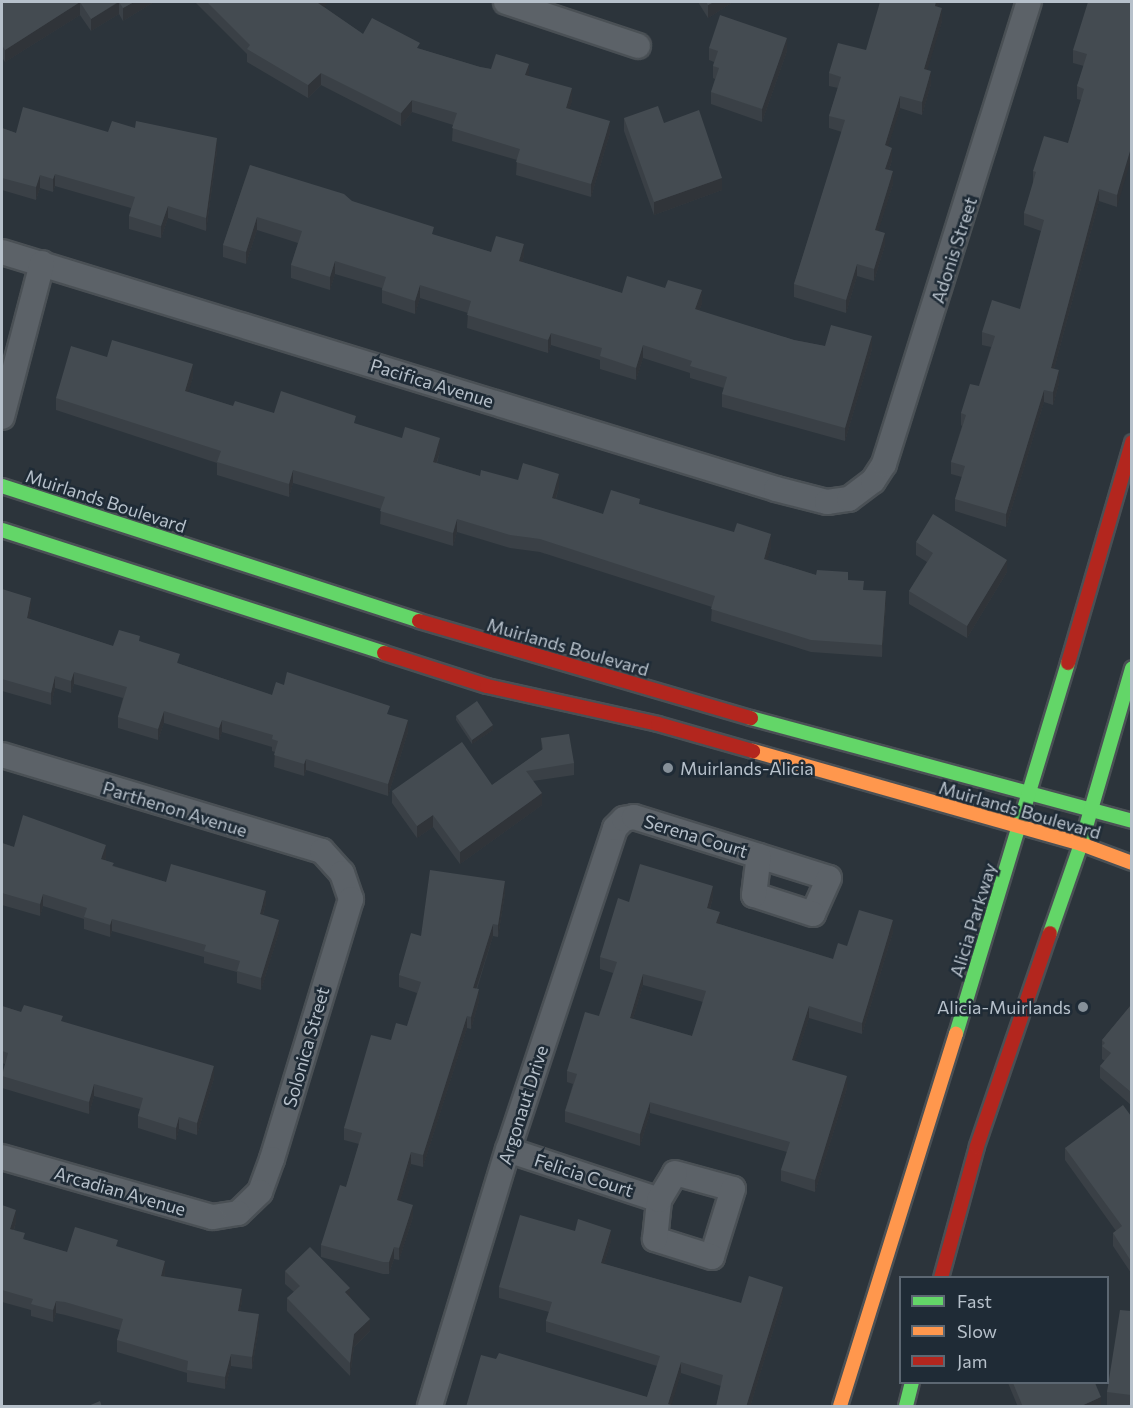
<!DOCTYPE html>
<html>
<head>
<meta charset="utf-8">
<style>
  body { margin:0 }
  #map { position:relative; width:1133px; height:1408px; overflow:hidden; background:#2c343b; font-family:Commissioner,sans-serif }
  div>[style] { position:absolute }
  .roads { filter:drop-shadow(2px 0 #4a5055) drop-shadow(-2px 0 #4a5055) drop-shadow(0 2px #4a5055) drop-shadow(0 -2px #4a5055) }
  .street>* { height:24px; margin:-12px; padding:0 12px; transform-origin:12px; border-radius:12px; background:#5c6268 }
  .fast>* { height:14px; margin:-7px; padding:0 7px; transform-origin:7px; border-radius:7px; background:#63d668 }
  .slow>* { height:14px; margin:-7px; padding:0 7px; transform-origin:7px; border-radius:7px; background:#ff974d }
  .jam>* { height:14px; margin:-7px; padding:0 7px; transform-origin:7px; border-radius:7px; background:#b3261e }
  .wall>* { inset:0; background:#3a4046 }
  .shaded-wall>* { inset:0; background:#303439 }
  .building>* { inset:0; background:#444b51 }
  .dots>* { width:16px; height:16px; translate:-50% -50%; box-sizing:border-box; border:3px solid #1f2b36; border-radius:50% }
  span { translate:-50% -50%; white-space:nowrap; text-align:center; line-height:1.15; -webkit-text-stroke:5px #1f2b36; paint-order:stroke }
  .street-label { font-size:18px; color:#b7c1cb }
  .poi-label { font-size:18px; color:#b7c1cb }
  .left { translate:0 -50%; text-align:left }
  .right { translate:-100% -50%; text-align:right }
  .frame { position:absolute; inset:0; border:3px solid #b7c1cb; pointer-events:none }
  .legend { position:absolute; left:899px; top:1276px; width:210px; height:108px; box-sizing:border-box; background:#1f2b36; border:2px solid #5c6772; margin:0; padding:8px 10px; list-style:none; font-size:18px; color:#b7c1cb }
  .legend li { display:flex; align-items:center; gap:12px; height:30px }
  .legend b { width:30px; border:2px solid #5c6772 }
</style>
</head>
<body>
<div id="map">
  <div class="roads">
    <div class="street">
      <i style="left:506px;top:2px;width:139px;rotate:18.4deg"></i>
      <i style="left:2px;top:252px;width:809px;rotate:17.02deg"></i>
      <i style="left:776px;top:489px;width:53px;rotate:14.3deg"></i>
      <i style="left:827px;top:502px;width:22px;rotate:-8deg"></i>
      <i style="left:849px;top:499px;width:30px;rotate:-37deg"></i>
      <i style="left:873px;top:481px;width:20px;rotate:-57deg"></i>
      <i style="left:884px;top:464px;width:484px;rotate:-72.6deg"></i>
      <i style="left:2px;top:417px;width:159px;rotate:-75.4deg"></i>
      <i style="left:2px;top:755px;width:334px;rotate:16.7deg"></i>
      <i style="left:322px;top:851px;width:30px;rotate:48deg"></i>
      <i style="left:342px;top:873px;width:28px;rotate:71deg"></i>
      <i style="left:351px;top:899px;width:272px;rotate:106.9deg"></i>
      <i style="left:272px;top:1159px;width:35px;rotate:110deg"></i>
      <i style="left:260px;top:1192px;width:30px;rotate:136deg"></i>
      <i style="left:238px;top:1213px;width:26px;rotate:171deg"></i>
      <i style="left:212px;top:1217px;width:218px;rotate:-164.1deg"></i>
      <i style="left:508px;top:1150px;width:159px;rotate:18.3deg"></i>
      <i style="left:675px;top:1173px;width:60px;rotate:15.4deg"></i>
      <i style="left:733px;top:1189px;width:71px;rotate:107.2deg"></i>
      <i style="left:712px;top:1257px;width:60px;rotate:-162.5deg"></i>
      <i style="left:655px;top:1239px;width:39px;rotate:-84deg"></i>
      <i style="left:659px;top:1200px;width:31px;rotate:-59deg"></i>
      <i style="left:430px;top:1406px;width:268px;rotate:-73.1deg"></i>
      <i style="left:508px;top:1150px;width:339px;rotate:-71.6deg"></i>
      <i style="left:615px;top:828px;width:13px;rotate:-45deg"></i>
      <i style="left:624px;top:819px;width:10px;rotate:-11deg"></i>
      <i style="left:634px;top:817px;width:131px;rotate:17.3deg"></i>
      <i style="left:759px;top:856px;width:73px;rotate:17.4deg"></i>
      <i style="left:829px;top:878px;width:39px;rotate:114deg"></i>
      <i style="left:813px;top:914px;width:62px;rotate:-162.1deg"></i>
      <i style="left:754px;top:895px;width:39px;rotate:-83deg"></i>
    </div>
    <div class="fast">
      <i style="left:2px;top:486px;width:438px;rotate:17.9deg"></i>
      <i style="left:2px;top:530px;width:401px;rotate:17.8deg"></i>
      <i style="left:751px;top:718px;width:395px;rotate:15.1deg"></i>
      <i style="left:1050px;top:933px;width:94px;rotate:-70.8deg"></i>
      <i style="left:1081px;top:844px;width:183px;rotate:-73.8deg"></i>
      <i style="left:956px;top:1034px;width:388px;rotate:-73.2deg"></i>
      <i style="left:906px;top:1406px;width:25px;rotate:-76deg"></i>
    </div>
    <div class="slow">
      <i style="left:753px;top:751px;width:341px;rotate:15.8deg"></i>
      <i style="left:1081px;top:844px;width:54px;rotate:20.4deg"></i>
      <i style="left:840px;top:1406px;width:390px;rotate:-72.7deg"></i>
    </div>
    <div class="jam">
      <i style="left:419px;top:621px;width:346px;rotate:16.3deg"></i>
      <i style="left:384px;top:653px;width:108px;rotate:17.8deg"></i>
      <i style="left:487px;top:686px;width:175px;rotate:12.5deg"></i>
      <i style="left:658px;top:724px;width:99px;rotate:15.9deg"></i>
      <i style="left:1068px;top:663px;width:230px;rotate:-73.8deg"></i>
      <i style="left:941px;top:1278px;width:137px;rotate:-74.7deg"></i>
      <i style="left:977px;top:1146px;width:225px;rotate:-71.1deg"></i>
    </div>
  </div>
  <div class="wall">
    <i style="clip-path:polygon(2px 2px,154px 2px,123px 21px,119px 14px,91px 31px,80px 15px,5px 62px,3px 59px,2px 60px)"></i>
    <i style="clip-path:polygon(195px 2px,328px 2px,324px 7px,363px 34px,420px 49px,480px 67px,529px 76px,572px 101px,569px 109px,610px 133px,591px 197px,516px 175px,517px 160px,452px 141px,453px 125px,412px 112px,401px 126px,321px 85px,308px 98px,247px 62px,247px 54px)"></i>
    <i style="clip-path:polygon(698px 2px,733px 2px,708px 18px)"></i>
    <i style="clip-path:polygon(1131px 2px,1117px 207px,1099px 201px,1054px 369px,1059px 383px,1053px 405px,1044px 402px,1006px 527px,955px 511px,955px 499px,962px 477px,951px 474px,951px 462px,962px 426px,961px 425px,961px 413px,979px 386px,991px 347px,982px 345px,982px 332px,1020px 309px,1041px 231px,1024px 225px,1024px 213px,1033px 184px,1033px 171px,1068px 143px,1081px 100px,1077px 99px,1077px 86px,1084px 66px,1073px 63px,1073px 50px)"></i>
    <i style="clip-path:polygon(938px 7px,942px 21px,927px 70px,931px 84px,922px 115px,900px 108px,888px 146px,892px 160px,889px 170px,893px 184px,878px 231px,885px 245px,874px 281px,857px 276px,846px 313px,794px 297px,794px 284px,842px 132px,829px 128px,829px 116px,838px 88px,829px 86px,829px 73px,866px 50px)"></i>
    <i style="clip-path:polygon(709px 48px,787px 51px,762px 122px,711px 104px,711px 92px,715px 79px,713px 78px,713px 66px,714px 62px,709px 60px)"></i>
    <i style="clip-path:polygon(624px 118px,664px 123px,722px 190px,654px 215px,624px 131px)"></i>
    <i style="clip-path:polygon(2px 128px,16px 133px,108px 132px,217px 150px,206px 231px,168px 218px,161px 238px,129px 229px,129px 216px,131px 208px,55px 186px,53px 192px,40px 188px,36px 200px,2px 190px)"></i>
    <i style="clip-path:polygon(250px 165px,352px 201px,434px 235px,491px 252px,524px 256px,522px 262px,622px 293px,702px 303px,699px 311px,794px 340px,825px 346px,872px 349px,845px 441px,722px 407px,722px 394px,724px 388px,690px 378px,690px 373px,643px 358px,636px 380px,600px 369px,600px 360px,551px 345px,548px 353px,467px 328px,468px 313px,420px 298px,415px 314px,382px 303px,382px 288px,335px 274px,330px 290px,291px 278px,291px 265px,298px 243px,257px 230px,246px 264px,223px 257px,223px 245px)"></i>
    <i style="clip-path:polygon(107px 357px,193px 377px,188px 392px,233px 406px,274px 413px,356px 424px,440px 451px,437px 463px,480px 476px,559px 487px,556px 499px,603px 514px,640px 504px,771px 547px,767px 560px,816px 575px,848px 580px,886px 604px,882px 657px,811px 652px,711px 621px,712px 607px,540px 552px,510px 548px,457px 532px,453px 546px,380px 524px,381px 509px,293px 483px,289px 497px,217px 475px,217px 463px,56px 410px,56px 398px)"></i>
    <i style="clip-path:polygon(916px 542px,1007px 572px,967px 638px,909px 604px,909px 591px,927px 562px,916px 555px)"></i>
    <i style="clip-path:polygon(2px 589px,31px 610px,29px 619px,113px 646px,140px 641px,180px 664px,272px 695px,390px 715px,408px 732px,388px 796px,306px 770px,304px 776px,274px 767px,275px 752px,272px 751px,272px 747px,222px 732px,219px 740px,164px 723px,158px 740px,118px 728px,118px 717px,123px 698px,74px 684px,71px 693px,55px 688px,51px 705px,2px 691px)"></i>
    <i style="clip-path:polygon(456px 716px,493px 730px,472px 744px,456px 720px)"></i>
    <i style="clip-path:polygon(541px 738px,574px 763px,574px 775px,533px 781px,542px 805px,460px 864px,433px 827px,417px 838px,392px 803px,392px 791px,492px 785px,542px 750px)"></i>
    <i style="clip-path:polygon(2px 843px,14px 847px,106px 857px,105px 860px,114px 866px,166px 882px,266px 903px,263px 915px,279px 932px,261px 990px,237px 983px,237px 972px,204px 963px,204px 957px,112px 931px,110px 937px,84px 929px,84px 919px,43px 906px,40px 916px,2px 905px)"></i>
    <i style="clip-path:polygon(505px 893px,498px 937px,493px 936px,477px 989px,479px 1001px,471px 1029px,467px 1028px,423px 1167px,411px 1164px,400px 1201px,413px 1217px,399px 1260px,394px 1259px,389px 1274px,383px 1274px,321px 1257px,321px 1245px,346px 1187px,359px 1144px,344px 1140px,344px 1128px,391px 1040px,407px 1026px,417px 993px,399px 987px,399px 975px,421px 936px)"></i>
    <i style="clip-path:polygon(evenodd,713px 897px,710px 909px,719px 924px,833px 959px,847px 946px,893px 932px,862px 1034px,809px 1018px,795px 1061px,847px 1088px,815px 1192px,781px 1181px,781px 1170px,787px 1152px,650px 1113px,640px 1146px,565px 1122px,565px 1111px,573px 1084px,567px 1082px,567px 1071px,599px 1016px,613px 973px,600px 969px,600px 957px,713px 897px,643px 985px,703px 1002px,692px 1036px,633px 1019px,643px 985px)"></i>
    <i style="clip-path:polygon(1131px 1005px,1131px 1105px,1100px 1078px,1100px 1066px,1105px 1061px,1102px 1059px,1102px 1040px)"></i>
    <i style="clip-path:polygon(2px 1006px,21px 1012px,63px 1022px,214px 1078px,197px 1135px,179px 1129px,176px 1140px,138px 1128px,138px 1116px,140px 1109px,94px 1096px,89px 1114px,2px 1088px,2px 1074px,5px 1064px,2px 1063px)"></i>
    <i style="clip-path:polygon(1131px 1116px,1131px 1273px,1113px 1246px,1113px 1233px,1116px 1231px,1065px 1160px,1065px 1148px)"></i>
    <i style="clip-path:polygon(2px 1205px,16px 1222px,14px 1230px,25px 1240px,67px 1252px,118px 1247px,165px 1273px,164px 1277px,242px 1301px,240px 1311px,259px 1326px,252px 1369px,231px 1366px,225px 1389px,187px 1382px,187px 1373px,117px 1352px,117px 1340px,120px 1330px,65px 1315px,56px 1313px,53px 1322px,31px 1316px,31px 1310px,2px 1302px)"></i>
    <i style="clip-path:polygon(575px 1231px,611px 1241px,604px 1264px,741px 1303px,783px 1298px,750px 1407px,716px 1407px,721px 1386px,681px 1373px,671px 1405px,496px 1359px,647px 1397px,657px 1366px,546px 1332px,546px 1321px,549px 1312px,499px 1298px,499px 1287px)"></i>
    <i style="clip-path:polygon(285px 1271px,350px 1297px,370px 1331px,354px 1347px,350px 1376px,287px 1311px,287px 1298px,294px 1292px,285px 1284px)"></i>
    <i style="clip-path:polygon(1131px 1311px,1131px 1407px,1121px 1407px,1107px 1405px,1107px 1392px)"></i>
    <i style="clip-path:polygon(1008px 1383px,1095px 1383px,1101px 1407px,1018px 1407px)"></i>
  </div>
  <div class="shaded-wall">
    <i style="clip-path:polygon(80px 2px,80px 15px,5px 62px,5px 50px)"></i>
    <i style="clip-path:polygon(119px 2px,119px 14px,91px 31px,91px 19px)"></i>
    <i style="clip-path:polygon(134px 2px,154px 2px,123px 21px,123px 8px)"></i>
    <i style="clip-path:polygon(319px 2px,328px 2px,318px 16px,318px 3px)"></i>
    <i style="clip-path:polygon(714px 2px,733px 2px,708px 18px,708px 5px)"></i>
    <i style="clip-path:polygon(936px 2px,940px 2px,935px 19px,935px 6px)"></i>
    <i style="clip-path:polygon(942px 8px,942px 21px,924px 82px,924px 69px)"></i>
    <i style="clip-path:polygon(787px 38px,787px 51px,762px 122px,762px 109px)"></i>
    <i style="clip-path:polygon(3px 47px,3px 59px,2px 60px,2px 48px)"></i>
    <i style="clip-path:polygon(529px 64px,529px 77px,525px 75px)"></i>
    <i style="clip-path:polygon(931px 71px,931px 84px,922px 115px,922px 102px)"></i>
    <i style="clip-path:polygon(321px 73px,321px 85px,308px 98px,308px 85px)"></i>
    <i style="clip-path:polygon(572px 88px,572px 101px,566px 120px,566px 108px)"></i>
    <i style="clip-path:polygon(900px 96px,900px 108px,885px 158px,885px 145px)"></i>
    <i style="clip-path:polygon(412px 100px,412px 112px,401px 126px,401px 113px)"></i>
    <i style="clip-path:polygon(610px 121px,610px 133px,591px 197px,591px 184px)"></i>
    <i style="clip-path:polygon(217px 138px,217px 150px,206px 231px,206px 218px)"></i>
    <i style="clip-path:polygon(892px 148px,892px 160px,885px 182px,885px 169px)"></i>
    <i style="clip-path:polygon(1131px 148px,1131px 160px,1117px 207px,1117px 195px)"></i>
    <i style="clip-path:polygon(893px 171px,893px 184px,875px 242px,875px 230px)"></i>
    <i style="clip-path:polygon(55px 174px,55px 186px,53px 192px,53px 179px)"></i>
    <i style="clip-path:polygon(40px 175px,40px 188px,36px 200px,36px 187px)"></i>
    <i style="clip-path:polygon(722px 178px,722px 190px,654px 215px,654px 202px)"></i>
    <i style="clip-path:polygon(1099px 189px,1099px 201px,1051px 380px,1051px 368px)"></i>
    <i style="clip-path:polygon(168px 206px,168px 218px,161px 238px,161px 226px)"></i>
    <i style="clip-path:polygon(257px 217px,257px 230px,246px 264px,246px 252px)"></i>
    <i style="clip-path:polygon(885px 233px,885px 245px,874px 281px,874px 269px)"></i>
    <i style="clip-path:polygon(524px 244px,524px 256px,519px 273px,519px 261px)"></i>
    <i style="clip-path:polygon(335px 261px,335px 274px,330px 290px,330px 277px)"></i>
    <i style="clip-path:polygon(857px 264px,857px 276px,846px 313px,846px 300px)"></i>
    <i style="clip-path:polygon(420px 285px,420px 298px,415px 314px,415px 301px)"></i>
    <i style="clip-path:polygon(702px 290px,702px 303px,695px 322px,695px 309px)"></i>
    <i style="clip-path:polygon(551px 333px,551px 345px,548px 353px,548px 340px)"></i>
    <i style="clip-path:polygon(872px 336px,872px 349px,845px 441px,845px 428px)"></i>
    <i style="clip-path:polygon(643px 345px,643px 358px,636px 380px,636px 368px)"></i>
    <i style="clip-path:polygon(193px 364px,193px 377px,185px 404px,185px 391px)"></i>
    <i style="clip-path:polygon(1059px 370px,1059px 383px,1053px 405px,1053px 392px)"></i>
    <i style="clip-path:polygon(1044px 390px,1044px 402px,1006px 527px,1006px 514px)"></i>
    <i style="clip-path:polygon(440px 438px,440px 451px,433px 474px,433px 462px)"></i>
    <i style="clip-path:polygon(293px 470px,293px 483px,289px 497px,289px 484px)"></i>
    <i style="clip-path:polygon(559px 474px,559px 487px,552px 511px,552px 498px)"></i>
    <i style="clip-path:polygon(457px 519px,457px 532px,453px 546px,453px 533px)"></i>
    <i style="clip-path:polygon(771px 534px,771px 547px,764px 572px,764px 559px)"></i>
    <i style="clip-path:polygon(1007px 560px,1007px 572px,967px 638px,967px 626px)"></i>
    <i style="clip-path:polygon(886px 591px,886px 604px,882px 657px,882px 645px)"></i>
    <i style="clip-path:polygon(31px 598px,31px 610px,27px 630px,27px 618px)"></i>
    <i style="clip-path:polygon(74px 672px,74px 684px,71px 693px,71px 681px)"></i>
    <i style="clip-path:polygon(55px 676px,55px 688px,51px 705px,51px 693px)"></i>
    <i style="clip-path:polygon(164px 711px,164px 723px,158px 740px,158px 729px)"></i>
    <i style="clip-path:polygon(222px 720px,222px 732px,219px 740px,219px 728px)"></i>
    <i style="clip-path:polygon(408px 720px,408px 732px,388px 796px,388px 784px)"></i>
    <i style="clip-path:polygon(493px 725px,493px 730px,472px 744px,472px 740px)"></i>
    <i style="clip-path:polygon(306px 759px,306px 770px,304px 776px,304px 764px)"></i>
    <i style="clip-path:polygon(542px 793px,542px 805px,460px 864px,460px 852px)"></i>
    <i style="clip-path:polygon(433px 815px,433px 827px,417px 838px,417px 826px)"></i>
    <i style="clip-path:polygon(106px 845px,106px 857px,101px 871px,101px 859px)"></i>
    <i style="clip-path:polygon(505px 881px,505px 893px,498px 937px,498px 925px)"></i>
    <i style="clip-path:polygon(713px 886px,713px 897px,707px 919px,707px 908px)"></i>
    <i style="clip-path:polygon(266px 891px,266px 903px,260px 926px,260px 914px)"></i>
    <i style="clip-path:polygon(43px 894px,43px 906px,40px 916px,40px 904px)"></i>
    <i style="clip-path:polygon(720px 912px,720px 923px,716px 934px,716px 923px)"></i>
    <i style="clip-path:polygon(112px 919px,112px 931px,110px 937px,110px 925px)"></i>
    <i style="clip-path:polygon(279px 920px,279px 932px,261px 990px,261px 978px)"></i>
    <i style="clip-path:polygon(893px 920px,893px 932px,862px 1034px,862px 1023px)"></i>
    <i style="clip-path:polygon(493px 924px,493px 936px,473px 999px,473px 988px)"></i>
    <i style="clip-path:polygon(643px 974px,643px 985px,630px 1029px,630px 1018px)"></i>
    <i style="clip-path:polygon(479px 989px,479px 1001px,471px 1029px,471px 1017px)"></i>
    <i style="clip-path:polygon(809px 1006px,809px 1018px,792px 1071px,792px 1060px)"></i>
    <i style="clip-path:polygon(467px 1016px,467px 1028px,423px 1167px,423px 1155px)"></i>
    <i style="clip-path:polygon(214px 1066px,214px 1078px,197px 1135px,197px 1123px)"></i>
    <i style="clip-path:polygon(847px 1076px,847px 1088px,815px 1192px,815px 1180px)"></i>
    <i style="clip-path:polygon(94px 1084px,94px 1096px,89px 1114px,89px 1102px)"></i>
    <i style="clip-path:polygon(650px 1102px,650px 1113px,640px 1146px,640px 1134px)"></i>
    <i style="clip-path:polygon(179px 1117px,179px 1129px,176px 1140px,176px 1128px)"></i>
    <i style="clip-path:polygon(411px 1152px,411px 1164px,397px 1212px,397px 1200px)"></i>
    <i style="clip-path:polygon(413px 1205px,413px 1217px,399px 1260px,399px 1248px)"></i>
    <i style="clip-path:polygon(16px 1210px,16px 1222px,10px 1241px,10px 1229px)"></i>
    <i style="clip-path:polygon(611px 1230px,611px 1241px,601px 1274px,601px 1263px)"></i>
    <i style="clip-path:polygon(394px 1247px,394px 1259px,389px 1274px,389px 1262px)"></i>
    <i style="clip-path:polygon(165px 1261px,165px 1273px,161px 1288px,161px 1276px)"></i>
    <i style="clip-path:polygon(783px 1287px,783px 1298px,750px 1407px,746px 1407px)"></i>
    <i style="clip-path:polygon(350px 1288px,350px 1300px,345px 1292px)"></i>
    <i style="clip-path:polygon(242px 1289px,242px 1301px,238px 1323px,238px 1311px)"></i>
    <i style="clip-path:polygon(56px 1301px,56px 1313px,53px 1322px,53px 1310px)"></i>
    <i style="clip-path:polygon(259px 1314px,259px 1326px,252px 1369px,252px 1357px)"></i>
    <i style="clip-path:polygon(370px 1319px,370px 1331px,354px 1347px,350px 1376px,350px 1363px,354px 1334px)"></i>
    <i style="clip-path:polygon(231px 1354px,231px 1366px,225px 1389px,225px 1377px)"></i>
    <i style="clip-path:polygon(681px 1362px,681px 1373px,671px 1407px,668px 1404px)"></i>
    <i style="clip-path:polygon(1101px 1397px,1101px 1407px,1079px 1407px)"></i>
  </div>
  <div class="building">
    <i style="clip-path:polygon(2px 2px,118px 2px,91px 19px,80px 2px,5px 50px,3px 47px,2px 48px)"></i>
    <i style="clip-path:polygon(119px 2px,134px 2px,123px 8px)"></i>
    <i style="clip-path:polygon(207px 2px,319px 2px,318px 3px,363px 34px,372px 18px,420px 43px,417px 48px,480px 67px,491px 69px,496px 54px,529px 64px,525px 75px,572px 88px,566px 108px,610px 121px,591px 184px,516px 162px,520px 149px,452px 128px,457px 113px,412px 100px,401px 113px,321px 73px,308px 85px,247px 49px,250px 45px)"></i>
    <i style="clip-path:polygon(706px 2px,714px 2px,708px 5px)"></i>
    <i style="clip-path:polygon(880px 2px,936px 2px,935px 6px,942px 8px,924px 69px,931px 71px,922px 102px,900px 96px,885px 145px,892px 148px,885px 169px,893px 171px,875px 230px,885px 233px,874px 269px,857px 264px,846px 300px,794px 284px,845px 120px,829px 116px,841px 77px,829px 73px,838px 43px,866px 50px)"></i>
    <i style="clip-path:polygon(1088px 2px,1131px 2px,1131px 148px,1117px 195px,1099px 189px,1051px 368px,1059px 370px,1053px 392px,1044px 390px,1006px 514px,955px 499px,965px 466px,951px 462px,966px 415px,961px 413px,970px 384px,979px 386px,995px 336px,982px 332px,992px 300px,1020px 309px,1044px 220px,1024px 213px,1036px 172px,1033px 171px,1044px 136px,1068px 143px,1084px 89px,1077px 86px,1087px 54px,1073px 50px)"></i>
    <i style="clip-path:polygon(720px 15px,787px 38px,762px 109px,711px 92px,719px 68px,713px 66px,718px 51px,709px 48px)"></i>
    <i style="clip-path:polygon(658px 106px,664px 123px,699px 110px,722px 178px,654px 202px,624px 118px)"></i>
    <i style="clip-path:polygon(23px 107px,108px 132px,112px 121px,135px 128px,136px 121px,217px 138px,206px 218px,168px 206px,161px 226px,129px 216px,135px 197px,55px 174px,53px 179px,40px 175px,36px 187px,2px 178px,2px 128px,16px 133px)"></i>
    <i style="clip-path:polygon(250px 165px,344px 194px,352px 201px,434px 227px,432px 234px,491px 252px,496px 236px,524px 244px,519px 261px,622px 293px,627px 276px,665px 288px,668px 280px,702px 290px,695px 309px,794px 340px,825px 346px,831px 325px,872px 336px,845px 428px,722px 394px,727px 377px,690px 366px,692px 361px,643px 345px,636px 368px,600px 356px,602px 348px,551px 333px,548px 340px,467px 315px,471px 301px,420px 285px,415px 301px,382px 290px,386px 277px,335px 261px,330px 277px,291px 265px,302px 231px,257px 217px,246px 252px,223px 245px)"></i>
    <i style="clip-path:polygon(112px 340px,193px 364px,185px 391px,233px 406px,235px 401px,274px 413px,281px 391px,356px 416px,354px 423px,402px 438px,405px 427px,440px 438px,433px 462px,480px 476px,481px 470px,518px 480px,523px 463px,559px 474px,552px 498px,603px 514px,611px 490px,640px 499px,639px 504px,734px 532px,737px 523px,771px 534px,764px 559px,816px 575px,817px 570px,848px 572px,848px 580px,864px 581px,863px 590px,886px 591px,882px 645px,811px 640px,711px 609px,715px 596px,540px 539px,510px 535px,457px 519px,453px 533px,380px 511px,385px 497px,293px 470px,289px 484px,217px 462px,221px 451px,56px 398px,71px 346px,107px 357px)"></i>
    <i style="clip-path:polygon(933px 514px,1007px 560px,967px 626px,909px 591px,933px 553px,916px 542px)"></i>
    <i style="clip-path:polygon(2px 589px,31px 598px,27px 618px,113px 646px,119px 630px,140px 636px,139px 641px,180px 654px,177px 663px,272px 695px,276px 682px,284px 685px,287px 672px,390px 706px,387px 714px,408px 720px,388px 784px,306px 759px,304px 764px,274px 755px,278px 741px,272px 739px,273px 735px,222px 720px,219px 728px,164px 711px,158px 729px,118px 717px,127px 687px,74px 672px,71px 681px,55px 676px,51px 693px,2px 679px)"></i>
    <i style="clip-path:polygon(477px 701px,493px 725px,472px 740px,456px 716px)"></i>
    <i style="clip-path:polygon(569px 734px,574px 763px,526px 771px,542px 793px,460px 852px,433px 815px,417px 826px,392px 791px,462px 742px,492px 785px,543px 749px,541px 738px)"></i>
    <i style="clip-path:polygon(23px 815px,106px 845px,101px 859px,114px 863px,112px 866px,166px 882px,171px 864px,266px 891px,260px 914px,279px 920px,261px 978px,237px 971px,240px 961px,204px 951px,206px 945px,112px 919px,110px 925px,84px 917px,87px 908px,43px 894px,40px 904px,2px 893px,2px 843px,14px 847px)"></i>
    <i style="clip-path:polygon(evenodd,640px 864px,713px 886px,707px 908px,720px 912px,716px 923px,833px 959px,838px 943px,847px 946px,859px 910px,893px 920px,862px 1023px,809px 1006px,792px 1060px,847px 1076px,815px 1180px,781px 1170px,790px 1142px,650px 1102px,640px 1134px,565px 1111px,577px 1074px,567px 1071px,585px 1012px,599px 1016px,617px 962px,600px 957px,618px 898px,629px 902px,640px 864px,643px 974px,706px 991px,692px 1036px,630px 1018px,643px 974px)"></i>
    <i style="clip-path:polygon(430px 870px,505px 881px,498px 925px,493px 924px,473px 988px,479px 989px,471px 1017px,467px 1016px,423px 1155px,411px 1152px,397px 1200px,413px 1205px,399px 1248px,394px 1247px,389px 1262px,383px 1262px,321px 1245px,340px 1185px,346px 1187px,362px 1133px,344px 1128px,371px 1035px,391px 1040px,396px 1023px,407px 1026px,421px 982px,399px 975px,411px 933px,421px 936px)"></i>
    <i style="clip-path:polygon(24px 1005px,63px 1016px,61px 1021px,214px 1066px,197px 1123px,179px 1117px,176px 1128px,138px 1116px,143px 1098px,94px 1084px,89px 1102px,2px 1076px,8px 1053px,2px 1051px,2px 1006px,21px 1012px)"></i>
    <i style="clip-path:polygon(1131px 1005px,1131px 1092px,1100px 1066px,1111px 1053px,1102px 1046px,1105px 1043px,1102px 1040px)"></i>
    <i style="clip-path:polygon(1123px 1105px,1131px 1116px,1131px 1261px,1113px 1233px,1122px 1226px,1065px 1148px)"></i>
    <i style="clip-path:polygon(2px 1205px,16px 1210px,10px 1229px,25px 1233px,23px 1239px,67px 1252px,75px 1227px,118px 1240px,116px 1246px,165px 1261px,161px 1276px,242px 1289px,238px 1311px,259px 1314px,252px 1357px,231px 1354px,225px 1377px,187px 1370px,188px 1361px,117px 1340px,123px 1319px,65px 1302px,56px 1301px,53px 1310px,31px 1304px,33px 1299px,2px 1290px)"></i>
    <i style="clip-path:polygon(520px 1215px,575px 1231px,578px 1219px,611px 1230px,601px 1263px,741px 1303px,749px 1276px,783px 1287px,746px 1407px,716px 1407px,723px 1375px,681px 1362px,668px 1404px,677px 1407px,466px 1407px,481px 1355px,496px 1359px,499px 1353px,647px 1397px,660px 1356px,546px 1321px,552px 1302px,499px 1287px)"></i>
    <i style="clip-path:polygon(310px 1247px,350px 1288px,345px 1292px,370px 1319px,354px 1334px,350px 1363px,287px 1298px,300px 1286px,285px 1271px)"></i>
    <i style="clip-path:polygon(1120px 1310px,1131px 1311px,1131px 1395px,1107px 1392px)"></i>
    <i style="clip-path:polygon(1013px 1383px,1095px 1383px,1101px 1397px,1079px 1407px,1023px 1407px)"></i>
    <i style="clip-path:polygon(100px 1401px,102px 1407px,86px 1407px)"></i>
  </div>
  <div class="dots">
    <i style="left:668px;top:768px;background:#869099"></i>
    <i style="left:1083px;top:1007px;background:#869099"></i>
  </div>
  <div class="street-label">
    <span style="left:954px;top:250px;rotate:-72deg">Adonis Street</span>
    <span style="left:432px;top:383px;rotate:17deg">Pacifica Avenue</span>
    <span style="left:106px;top:501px;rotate:18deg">Muirlands Boulevard</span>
    <span style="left:568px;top:647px;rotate:16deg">Muirlands Boulevard</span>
    <span style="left:175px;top:809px;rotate:17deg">Parthenon Avenue</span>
    <span style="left:1020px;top:810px;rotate:16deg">Muirlands Boulevard</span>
    <span style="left:696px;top:836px;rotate:17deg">Serena Court</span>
    <span style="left:973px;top:920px;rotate:-73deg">Alicia Parkway</span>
    <span style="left:306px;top:1047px;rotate:-74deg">Solonica Street</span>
    <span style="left:523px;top:1105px;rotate:-72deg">Argonaut Drive</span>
    <span style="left:584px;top:1175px;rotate:18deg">Felicia Court</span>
    <span style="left:120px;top:1191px;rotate:16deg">Arcadian Avenue</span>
  </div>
  <div class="poi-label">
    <span class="left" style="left:680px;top:768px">Muirlands-Alicia</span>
    <span class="right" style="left:1071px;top:1007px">Alicia-Muirlands</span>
  </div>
  <div class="frame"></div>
  <ul class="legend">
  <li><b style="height:8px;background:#63d668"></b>Fast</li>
  <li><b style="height:8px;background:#ff974d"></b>Slow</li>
  <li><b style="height:8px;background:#b3261e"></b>Jam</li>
  </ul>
</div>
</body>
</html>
